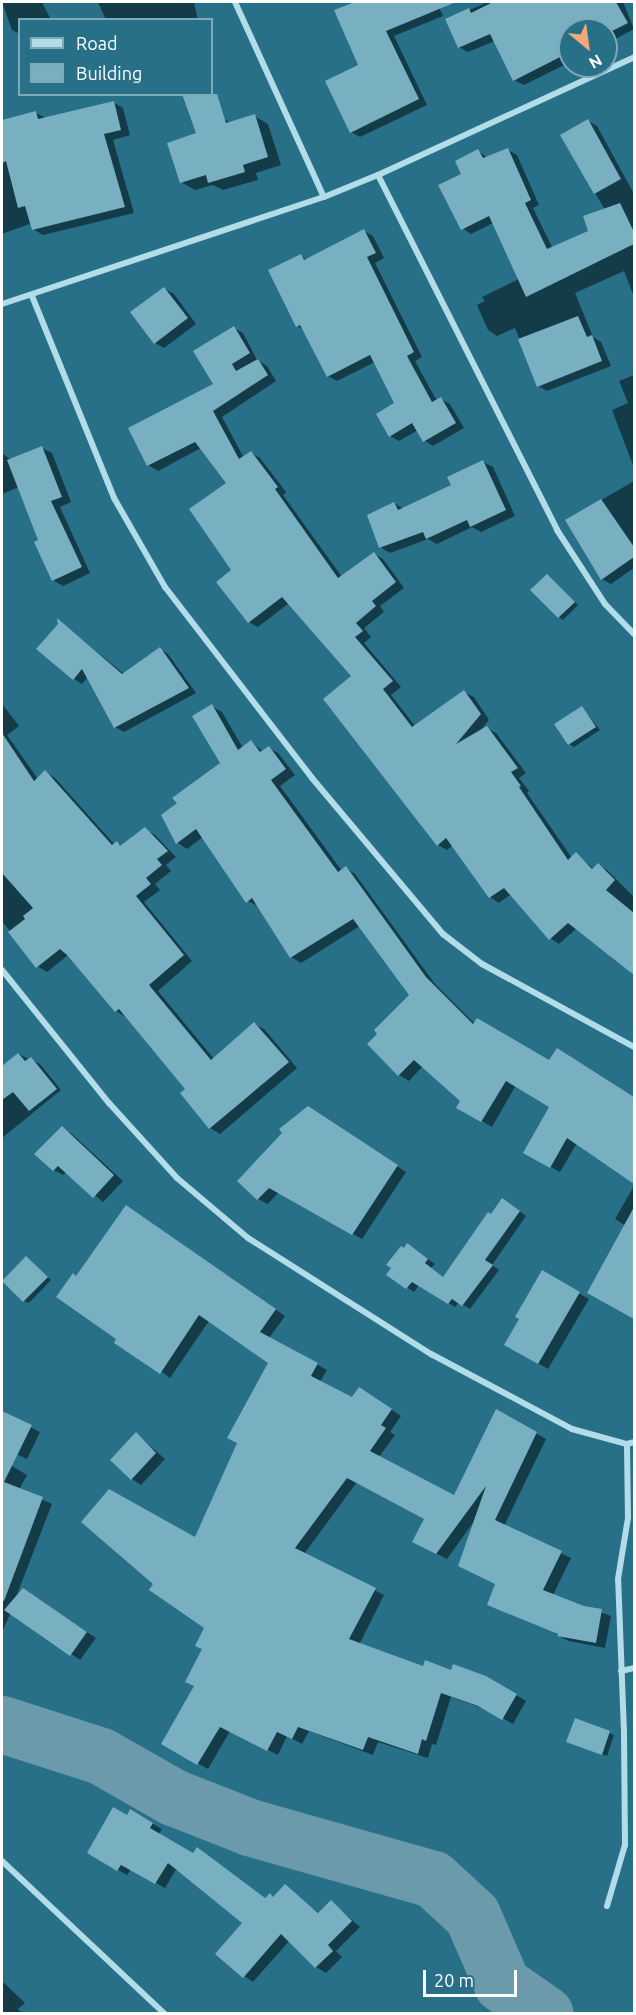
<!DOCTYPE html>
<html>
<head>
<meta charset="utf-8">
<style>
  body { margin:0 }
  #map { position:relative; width:636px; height:2015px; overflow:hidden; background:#277088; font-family:Ubuntu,sans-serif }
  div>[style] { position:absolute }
  .shadow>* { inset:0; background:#0007 }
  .river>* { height:57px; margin:-28.5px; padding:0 28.5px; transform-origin:28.5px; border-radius:28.5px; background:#6b9baa }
  .building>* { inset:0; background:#78afc1 }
  .minor>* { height:6px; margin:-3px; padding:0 3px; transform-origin:3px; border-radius:3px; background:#b3dce9 }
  span { translate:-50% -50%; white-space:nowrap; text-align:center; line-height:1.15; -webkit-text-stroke:6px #277088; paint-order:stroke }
  .frame { position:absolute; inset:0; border:3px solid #fff; pointer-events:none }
  .legend { position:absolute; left:18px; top:18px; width:195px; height:78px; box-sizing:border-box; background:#277088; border:2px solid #7da9b8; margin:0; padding:8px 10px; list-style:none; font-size:18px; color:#fff }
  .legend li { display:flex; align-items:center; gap:12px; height:30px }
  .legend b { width:30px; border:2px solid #7da9b8 }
  .north { position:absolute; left:558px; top:18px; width:60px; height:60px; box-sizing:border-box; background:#277088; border:2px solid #7da9b8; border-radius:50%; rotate:151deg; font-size:16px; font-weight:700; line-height:24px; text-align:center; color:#fff }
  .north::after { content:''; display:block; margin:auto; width:21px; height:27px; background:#f1a979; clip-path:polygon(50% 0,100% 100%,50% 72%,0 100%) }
  .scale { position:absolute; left:423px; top:1970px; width:94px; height:27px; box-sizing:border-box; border:3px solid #fff; border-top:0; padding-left:8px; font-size:18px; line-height:21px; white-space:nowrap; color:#fff; -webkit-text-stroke:4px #277088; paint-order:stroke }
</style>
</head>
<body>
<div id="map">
  <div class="shadow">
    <i style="clip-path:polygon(2px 2px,42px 2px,51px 20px,20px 20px,20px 34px,12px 30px)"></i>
    <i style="clip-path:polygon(98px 2px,194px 2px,198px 20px,106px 20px)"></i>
    <i style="clip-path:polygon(359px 2px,437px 2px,443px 16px,394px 36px,427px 105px,360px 137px,351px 132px,360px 66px,336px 11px)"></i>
    <i style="clip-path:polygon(488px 2px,623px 2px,634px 29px,606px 44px,606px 30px,570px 30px,570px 62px,524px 85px,514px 80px,495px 41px,468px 52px,459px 47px,447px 20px)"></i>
    <i style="clip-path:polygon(113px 102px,123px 108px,130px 135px,113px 140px,134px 213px,43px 235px,33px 229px,32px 223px,2px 234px,2px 121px,36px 113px,46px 118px)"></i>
    <i style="clip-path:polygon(254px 116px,268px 124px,281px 165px,256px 173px,258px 180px,223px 190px,213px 185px,195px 190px,181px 182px,198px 134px,224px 119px,231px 123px)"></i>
    <i style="clip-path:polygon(588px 121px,597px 126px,634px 194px,634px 297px,624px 271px,575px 293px,593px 337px,601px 342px,611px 366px,547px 391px,538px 386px,515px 328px,497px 336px,488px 330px,477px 305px,485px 301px,482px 297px,519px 279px,493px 223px,471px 234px,462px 228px,463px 174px,478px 151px,488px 158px,508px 150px,517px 155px,539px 205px,533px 208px,553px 249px,590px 232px,605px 210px,562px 135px)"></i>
    <i style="clip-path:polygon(364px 231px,373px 236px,384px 258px,375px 263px,422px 357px,415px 361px,437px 401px,441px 399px,450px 404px,464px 428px,433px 446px,424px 440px,418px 430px,399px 441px,390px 436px,396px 404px,375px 362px,337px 381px,328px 376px,304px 330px,297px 326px,301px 256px,307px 260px)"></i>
    <i style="clip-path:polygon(165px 289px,174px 294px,196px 324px,164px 348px,155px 343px)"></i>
    <i style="clip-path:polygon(234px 328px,243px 333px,257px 360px,267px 366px,276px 381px,222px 417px,244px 458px,251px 453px,260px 458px,286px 492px,283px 495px,342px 577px,374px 554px,383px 559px,404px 588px,380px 606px,384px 612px,364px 628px,371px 637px,364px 643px,401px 687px,391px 695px,415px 726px,464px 692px,474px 697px,489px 720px,479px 732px,487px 728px,496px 733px,526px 773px,519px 778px,529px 791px,527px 793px,572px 858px,576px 854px,594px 869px,598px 865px,607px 870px,634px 897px,634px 973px,577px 928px,559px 944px,550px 938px,511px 894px,499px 903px,490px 897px,453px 845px,447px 850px,438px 845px,353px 677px,289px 603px,258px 627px,249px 622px,234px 570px,228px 483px,201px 448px,158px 471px,148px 465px,130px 429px,215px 385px)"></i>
    <i style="clip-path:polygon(634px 375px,634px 468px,612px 410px,628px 403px,619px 381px)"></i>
    <i style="clip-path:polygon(42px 448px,52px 453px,71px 502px,60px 507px,90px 573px,63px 586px,53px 580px,19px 487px,2px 494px,2px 453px,11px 460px)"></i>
    <i style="clip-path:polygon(483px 462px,493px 467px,515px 516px,481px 532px,472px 527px,437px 544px,428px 539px,390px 553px,380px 547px,394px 503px,404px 509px,453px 486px)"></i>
    <i style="clip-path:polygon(634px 481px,634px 568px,611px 584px,602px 579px,567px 520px)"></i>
    <i style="clip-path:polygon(547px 576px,578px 605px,563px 620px,559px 617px)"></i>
    <i style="clip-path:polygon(59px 621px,124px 674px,160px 649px,168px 654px,196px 693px,124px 732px,115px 727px,88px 677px,82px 684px,74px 679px)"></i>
    <i style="clip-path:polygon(2px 704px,19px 726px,7px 735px,38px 779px,45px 772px,55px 778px,115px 845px,122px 846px,145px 829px,155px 835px,176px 857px,166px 865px,171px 871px,155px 884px,160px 890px,144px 902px,192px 961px,158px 991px,214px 1059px,254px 1024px,264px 1029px,297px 1068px,220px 1134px,210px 1128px,187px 1089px,126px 1017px,116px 1011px,68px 955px,47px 972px,37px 966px,2px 921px)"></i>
    <i style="clip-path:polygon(212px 706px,222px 712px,243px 748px,251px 742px,264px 752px,269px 748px,278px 753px,295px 775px,280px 786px,342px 871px,346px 868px,355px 874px,435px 984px,475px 1024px,550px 1062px,567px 1056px,634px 1099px,634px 1182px,577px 1143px,560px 1172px,525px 1153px,551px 1106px,516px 1085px,492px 1127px,458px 1107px,462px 1101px,423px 1066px,409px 1081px,399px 1075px,369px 1044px,411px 996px,360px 926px,301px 963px,291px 957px,258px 906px,247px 901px,203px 837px,187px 849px,178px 843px,163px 816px,222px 764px)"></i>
    <i style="clip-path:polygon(582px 708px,600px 730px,574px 747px,569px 744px)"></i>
    <i style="clip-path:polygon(18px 1054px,40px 1064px,61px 1090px,2px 1138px,2px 1068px)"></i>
    <i style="clip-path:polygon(318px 1114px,406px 1172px,362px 1239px,279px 1192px,268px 1204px,258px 1199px)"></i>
    <i style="clip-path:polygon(62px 1128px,72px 1134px,123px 1181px,103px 1202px,67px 1172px,63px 1175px,54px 1170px)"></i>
    <i style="clip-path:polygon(634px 1186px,634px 1317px,589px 1293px,626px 1226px,615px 1219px)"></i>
    <i style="clip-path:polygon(510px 1204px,526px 1216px,492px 1265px,499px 1270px,470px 1309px,459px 1302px,455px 1307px,419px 1285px,414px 1292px,388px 1275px,414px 1249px,435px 1264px,431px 1268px,444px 1278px,491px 1216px)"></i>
    <i style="clip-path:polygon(136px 1212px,285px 1316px,269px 1338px,327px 1370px,320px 1382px,352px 1399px,369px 1395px,401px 1416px,390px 1432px,395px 1435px,379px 1457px,455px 1497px,496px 1411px,546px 1439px,504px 1526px,571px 1558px,553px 1595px,611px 1616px,605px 1648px,569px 1641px,559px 1636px,497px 1584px,475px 1520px,447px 1559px,424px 1547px,425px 1518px,357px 1482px,304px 1554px,384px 1595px,359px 1645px,424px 1668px,486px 1677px,526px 1701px,513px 1724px,490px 1711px,451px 1697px,436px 1745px,432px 1744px,428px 1758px,378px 1742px,373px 1755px,309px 1731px,302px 1744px,287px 1736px,278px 1755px,230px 1731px,208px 1769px,163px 1744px,196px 1686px,204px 1649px,206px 1628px,195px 1539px,239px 1443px,270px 1363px,209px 1321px,170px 1378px,119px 1338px,77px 1277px)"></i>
    <i style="clip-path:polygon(26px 1258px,51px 1280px,29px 1303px,24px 1301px)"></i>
    <i style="clip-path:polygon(542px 1272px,589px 1299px,548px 1369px,506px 1345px)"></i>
    <i style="clip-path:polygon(2px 1413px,40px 1432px,27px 1459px,2px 1447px)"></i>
    <i style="clip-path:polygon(136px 1434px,165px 1459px,141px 1485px,132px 1479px)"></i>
    <i style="clip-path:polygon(2px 1460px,27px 1475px,19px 1490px,52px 1504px,16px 1597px,33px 1596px,96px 1638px,80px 1660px,11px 1612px,2px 1632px,2px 1555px,24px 1520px,2px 1507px)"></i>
    <i style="clip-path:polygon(576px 1720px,614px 1735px,607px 1756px,573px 1744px)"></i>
    <i style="clip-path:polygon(131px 1811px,162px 1829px,158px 1835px,266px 1899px,270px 1895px,274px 1898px,285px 1886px,320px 1914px,331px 1902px,360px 1927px,336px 1951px,342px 1957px,326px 1973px,316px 1967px,290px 1940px,253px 1982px,244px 1976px,244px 1923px,177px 1868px,165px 1888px,131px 1869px,127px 1875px,89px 1853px)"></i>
    <i style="clip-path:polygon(2px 1981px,25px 2003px,18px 2009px,23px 2014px,2px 2014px)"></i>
  </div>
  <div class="river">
    <i style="left:2px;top:1724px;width:104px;rotate:17.9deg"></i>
    <i style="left:101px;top:1756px;width:83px;rotate:29.7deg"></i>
    <i style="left:173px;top:1797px;width:82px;rotate:21.5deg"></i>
    <i style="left:249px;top:1827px;width:191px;rotate:15.8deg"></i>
    <i style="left:433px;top:1879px;width:53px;rotate:42.7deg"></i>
    <i style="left:472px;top:1915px;width:75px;rotate:66.5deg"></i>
    <i style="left:502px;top:1984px;width:52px;rotate:34.9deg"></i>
  </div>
  <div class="building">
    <i style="clip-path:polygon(355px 2px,456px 2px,386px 31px,419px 99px,350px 133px,325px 81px,358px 65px,334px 10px)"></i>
    <i style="clip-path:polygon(493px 2px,616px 2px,628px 23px,606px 34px,606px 30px,570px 30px,570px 52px,513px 81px,490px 34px,458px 48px,445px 19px,469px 8px,471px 13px)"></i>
    <i style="clip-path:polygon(182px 94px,217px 94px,226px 123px,255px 114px,268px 157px,243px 165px,245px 172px,208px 183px,206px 175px,180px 183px,167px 143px,196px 133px)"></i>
    <i style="clip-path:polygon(114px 101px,121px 130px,104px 134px,125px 207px,32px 230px,25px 206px,18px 208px,6px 161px,2px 163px,2px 120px,36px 111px,38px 119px)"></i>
    <i style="clip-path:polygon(588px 119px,621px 179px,594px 194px,560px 135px)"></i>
    <i style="clip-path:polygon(508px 148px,531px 200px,525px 203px,547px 249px,588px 231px,583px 216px,620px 203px,634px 232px,634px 244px,526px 297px,489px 216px,461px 230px,438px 185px,461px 174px,455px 161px,478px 149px,483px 158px)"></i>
    <i style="clip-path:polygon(364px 229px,376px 253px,367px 257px,414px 352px,407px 356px,432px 402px,441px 397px,456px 423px,423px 442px,412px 423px,389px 437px,376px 414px,394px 403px,370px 355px,327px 377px,300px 325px,296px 327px,268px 270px,301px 254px,304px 260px)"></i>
    <i style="clip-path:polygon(164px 287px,188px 318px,154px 344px,130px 312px)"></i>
    <i style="clip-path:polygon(578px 316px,587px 337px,592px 335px,602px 361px,537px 387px,518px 339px)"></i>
    <i style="clip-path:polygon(234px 326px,250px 353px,232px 364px,236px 371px,258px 359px,268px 375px,213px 411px,239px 459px,251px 451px,278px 487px,275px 489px,338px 578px,374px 552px,396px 582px,372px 601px,376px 606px,356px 623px,363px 631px,355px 637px,393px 681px,383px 689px,412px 727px,464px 690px,481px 714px,456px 744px,487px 726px,518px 768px,511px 772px,521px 786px,519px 787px,568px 860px,576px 852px,592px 869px,598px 863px,615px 880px,606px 890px,634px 913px,634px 975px,568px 923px,549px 940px,504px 888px,489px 898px,446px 838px,437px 846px,323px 699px,351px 676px,282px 597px,248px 623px,216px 582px,231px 570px,189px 509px,226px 483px,195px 442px,147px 466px,128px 428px,213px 384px,193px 351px)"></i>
    <i style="clip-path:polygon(42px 446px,62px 497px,51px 501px,82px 567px,52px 581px,34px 542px,38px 540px,7px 460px)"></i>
    <i style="clip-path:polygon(483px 460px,506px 510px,470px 527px,467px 520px,426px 539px,423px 532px,379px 548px,367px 515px,394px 502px,398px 510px,451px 485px,447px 477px)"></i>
    <i style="clip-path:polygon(601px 499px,634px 547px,634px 557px,601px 580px,565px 520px)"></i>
    <i style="clip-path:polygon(547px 574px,575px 602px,558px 618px,530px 590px)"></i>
    <i style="clip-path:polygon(57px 618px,122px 674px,160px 647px,189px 688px,114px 728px,82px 669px,73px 680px,36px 649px,58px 624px)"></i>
    <i style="clip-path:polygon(212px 704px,238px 750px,251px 740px,260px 752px,269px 746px,286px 769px,271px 780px,338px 872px,346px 866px,426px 977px,473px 1024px,477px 1018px,549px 1060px,557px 1048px,634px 1097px,634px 1184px,567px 1138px,550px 1168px,523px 1153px,549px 1107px,506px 1081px,481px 1122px,456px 1108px,460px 1101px,414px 1060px,398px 1076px,367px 1044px,377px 1034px,374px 1030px,409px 995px,353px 919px,290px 958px,252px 898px,246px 903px,196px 829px,176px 844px,161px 815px,177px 803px,172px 798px,220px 763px,192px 716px)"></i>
    <i style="clip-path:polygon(582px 706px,596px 727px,568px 745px,554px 724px)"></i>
    <i style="clip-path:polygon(2px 733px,34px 781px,45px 770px,112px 845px,117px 841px,120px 846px,145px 827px,168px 851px,157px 859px,162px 865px,146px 878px,151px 884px,136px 896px,184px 955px,149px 985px,211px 1060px,254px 1022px,289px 1062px,209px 1129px,180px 1093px,185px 1089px,119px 1009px,115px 1012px,67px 955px,60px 949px,36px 968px,8px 932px,25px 919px,23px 916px,33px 908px,2px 873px)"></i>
    <i style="clip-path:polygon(18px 1053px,25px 1061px,31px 1057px,57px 1089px,29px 1111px,13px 1092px,2px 1100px,2px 1066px)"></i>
    <i style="clip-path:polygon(308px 1106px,398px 1165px,352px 1235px,269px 1188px,257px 1200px,237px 1181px,282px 1133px,279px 1129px)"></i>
    <i style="clip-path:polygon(62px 1126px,114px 1175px,93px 1198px,58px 1166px,53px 1171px,34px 1154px)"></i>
    <i style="clip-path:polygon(502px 1198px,520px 1211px,485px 1260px,493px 1265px,462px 1306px,452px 1299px,448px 1304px,412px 1282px,406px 1289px,386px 1275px,391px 1268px,386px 1265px,401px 1246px,404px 1248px,407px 1243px,428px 1259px,425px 1263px,443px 1277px,488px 1212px,491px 1214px)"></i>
    <i style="clip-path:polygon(126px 1205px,276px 1309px,260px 1332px,318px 1363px,311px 1376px,352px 1397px,359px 1387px,392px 1409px,381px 1425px,386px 1428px,370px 1451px,454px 1495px,496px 1409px,537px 1432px,495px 1520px,562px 1551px,543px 1590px,584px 1606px,602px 1609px,596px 1643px,557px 1636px,558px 1634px,487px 1605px,495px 1584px,458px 1566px,486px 1486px,436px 1554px,412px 1542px,424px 1519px,347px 1478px,295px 1548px,376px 1588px,349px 1639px,423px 1666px,425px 1660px,451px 1670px,453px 1664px,486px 1676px,517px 1694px,502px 1720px,478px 1706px,441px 1693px,426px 1741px,422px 1739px,418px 1754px,368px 1737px,363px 1750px,298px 1727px,292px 1739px,277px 1732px,267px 1751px,220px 1727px,197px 1765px,161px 1744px,194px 1686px,185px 1682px,202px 1649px,195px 1646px,204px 1628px,149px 1590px,153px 1584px,81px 1522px,109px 1489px,195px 1537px,237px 1443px,227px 1438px,268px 1363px,199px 1315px,160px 1374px,114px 1343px,116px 1339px,56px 1297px,73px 1273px,76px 1276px)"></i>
    <i style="clip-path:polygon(634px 1207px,634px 1319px,587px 1293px)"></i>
    <i style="clip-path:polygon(26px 1256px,48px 1277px,23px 1302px,2px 1281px)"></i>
    <i style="clip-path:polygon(542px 1270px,580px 1292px,538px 1364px,504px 1345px,519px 1319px,515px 1317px)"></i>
    <i style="clip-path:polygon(2px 1411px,32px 1425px,4px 1482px,43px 1497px,4px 1601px,2px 1601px)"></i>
    <i style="clip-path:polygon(136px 1432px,156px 1453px,131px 1480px,110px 1460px)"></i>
    <i style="clip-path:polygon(23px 1588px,87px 1632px,70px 1656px,4px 1610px)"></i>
    <i style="clip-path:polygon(575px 1718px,610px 1731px,602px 1755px,566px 1742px)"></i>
    <i style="clip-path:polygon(113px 1807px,127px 1815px,130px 1809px,153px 1823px,150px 1828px,193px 1853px,197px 1847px,265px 1898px,270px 1893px,273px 1897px,285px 1884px,318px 1913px,331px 1900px,352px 1921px,328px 1945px,333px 1951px,315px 1968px,281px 1934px,243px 1978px,215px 1954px,242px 1923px,168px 1863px,155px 1884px,121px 1865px,117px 1871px,87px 1853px)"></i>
  </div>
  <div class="minor">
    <i style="left:235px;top:2px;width:214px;rotate:65.5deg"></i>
    <i style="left:378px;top:175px;width:398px;rotate:63.2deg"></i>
    <i style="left:557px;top:530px;width:88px;rotate:57deg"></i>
    <i style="left:605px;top:604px;width:42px;rotate:46deg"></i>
    <i style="left:32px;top:296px;width:218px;rotate:67.9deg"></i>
    <i style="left:114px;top:498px;width:103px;rotate:60.2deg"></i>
    <i style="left:165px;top:587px;width:241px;rotate:52.4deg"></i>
    <i style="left:312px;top:778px;width:204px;rotate:50deg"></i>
    <i style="left:443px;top:934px;width:49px;rotate:37.6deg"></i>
    <i style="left:482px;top:964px;width:173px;rotate:28.6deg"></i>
    <i style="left:2px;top:304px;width:339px;rotate:-18.4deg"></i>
    <i style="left:324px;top:197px;width:58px;rotate:-22.2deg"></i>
    <i style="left:378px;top:175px;width:282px;rotate:-24.7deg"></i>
    <i style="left:2px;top:970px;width:171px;rotate:51.2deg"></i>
    <i style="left:109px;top:1103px;width:101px;rotate:47.8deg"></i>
    <i style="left:177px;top:1178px;width:93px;rotate:40.2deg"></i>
    <i style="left:248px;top:1238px;width:217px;rotate:32.4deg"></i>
    <i style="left:431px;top:1354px;width:160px;rotate:28deg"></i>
    <i style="left:572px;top:1429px;width:57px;rotate:15.3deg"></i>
    <i style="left:627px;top:1444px;width:7px;rotate:-16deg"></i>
    <i style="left:621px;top:1671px;width:13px;rotate:-13deg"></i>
    <i style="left:2px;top:1861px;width:224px;rotate:43.2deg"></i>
    <i style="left:607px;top:1906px;width:64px;rotate:-73.6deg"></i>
    <i style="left:625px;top:1845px;width:113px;rotate:-90.5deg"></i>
    <i style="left:624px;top:1732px;width:153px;rotate:-92.2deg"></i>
    <i style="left:618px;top:1579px;width:62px;rotate:-80.7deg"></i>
    <i style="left:628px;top:1518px;width:74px;rotate:-90.8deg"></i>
  </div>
  <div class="frame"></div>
  <ul class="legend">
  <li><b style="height:8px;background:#b3dce9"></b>Road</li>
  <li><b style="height:16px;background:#78afc1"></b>Building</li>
  </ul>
  <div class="north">N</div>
  <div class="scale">20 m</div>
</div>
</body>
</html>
